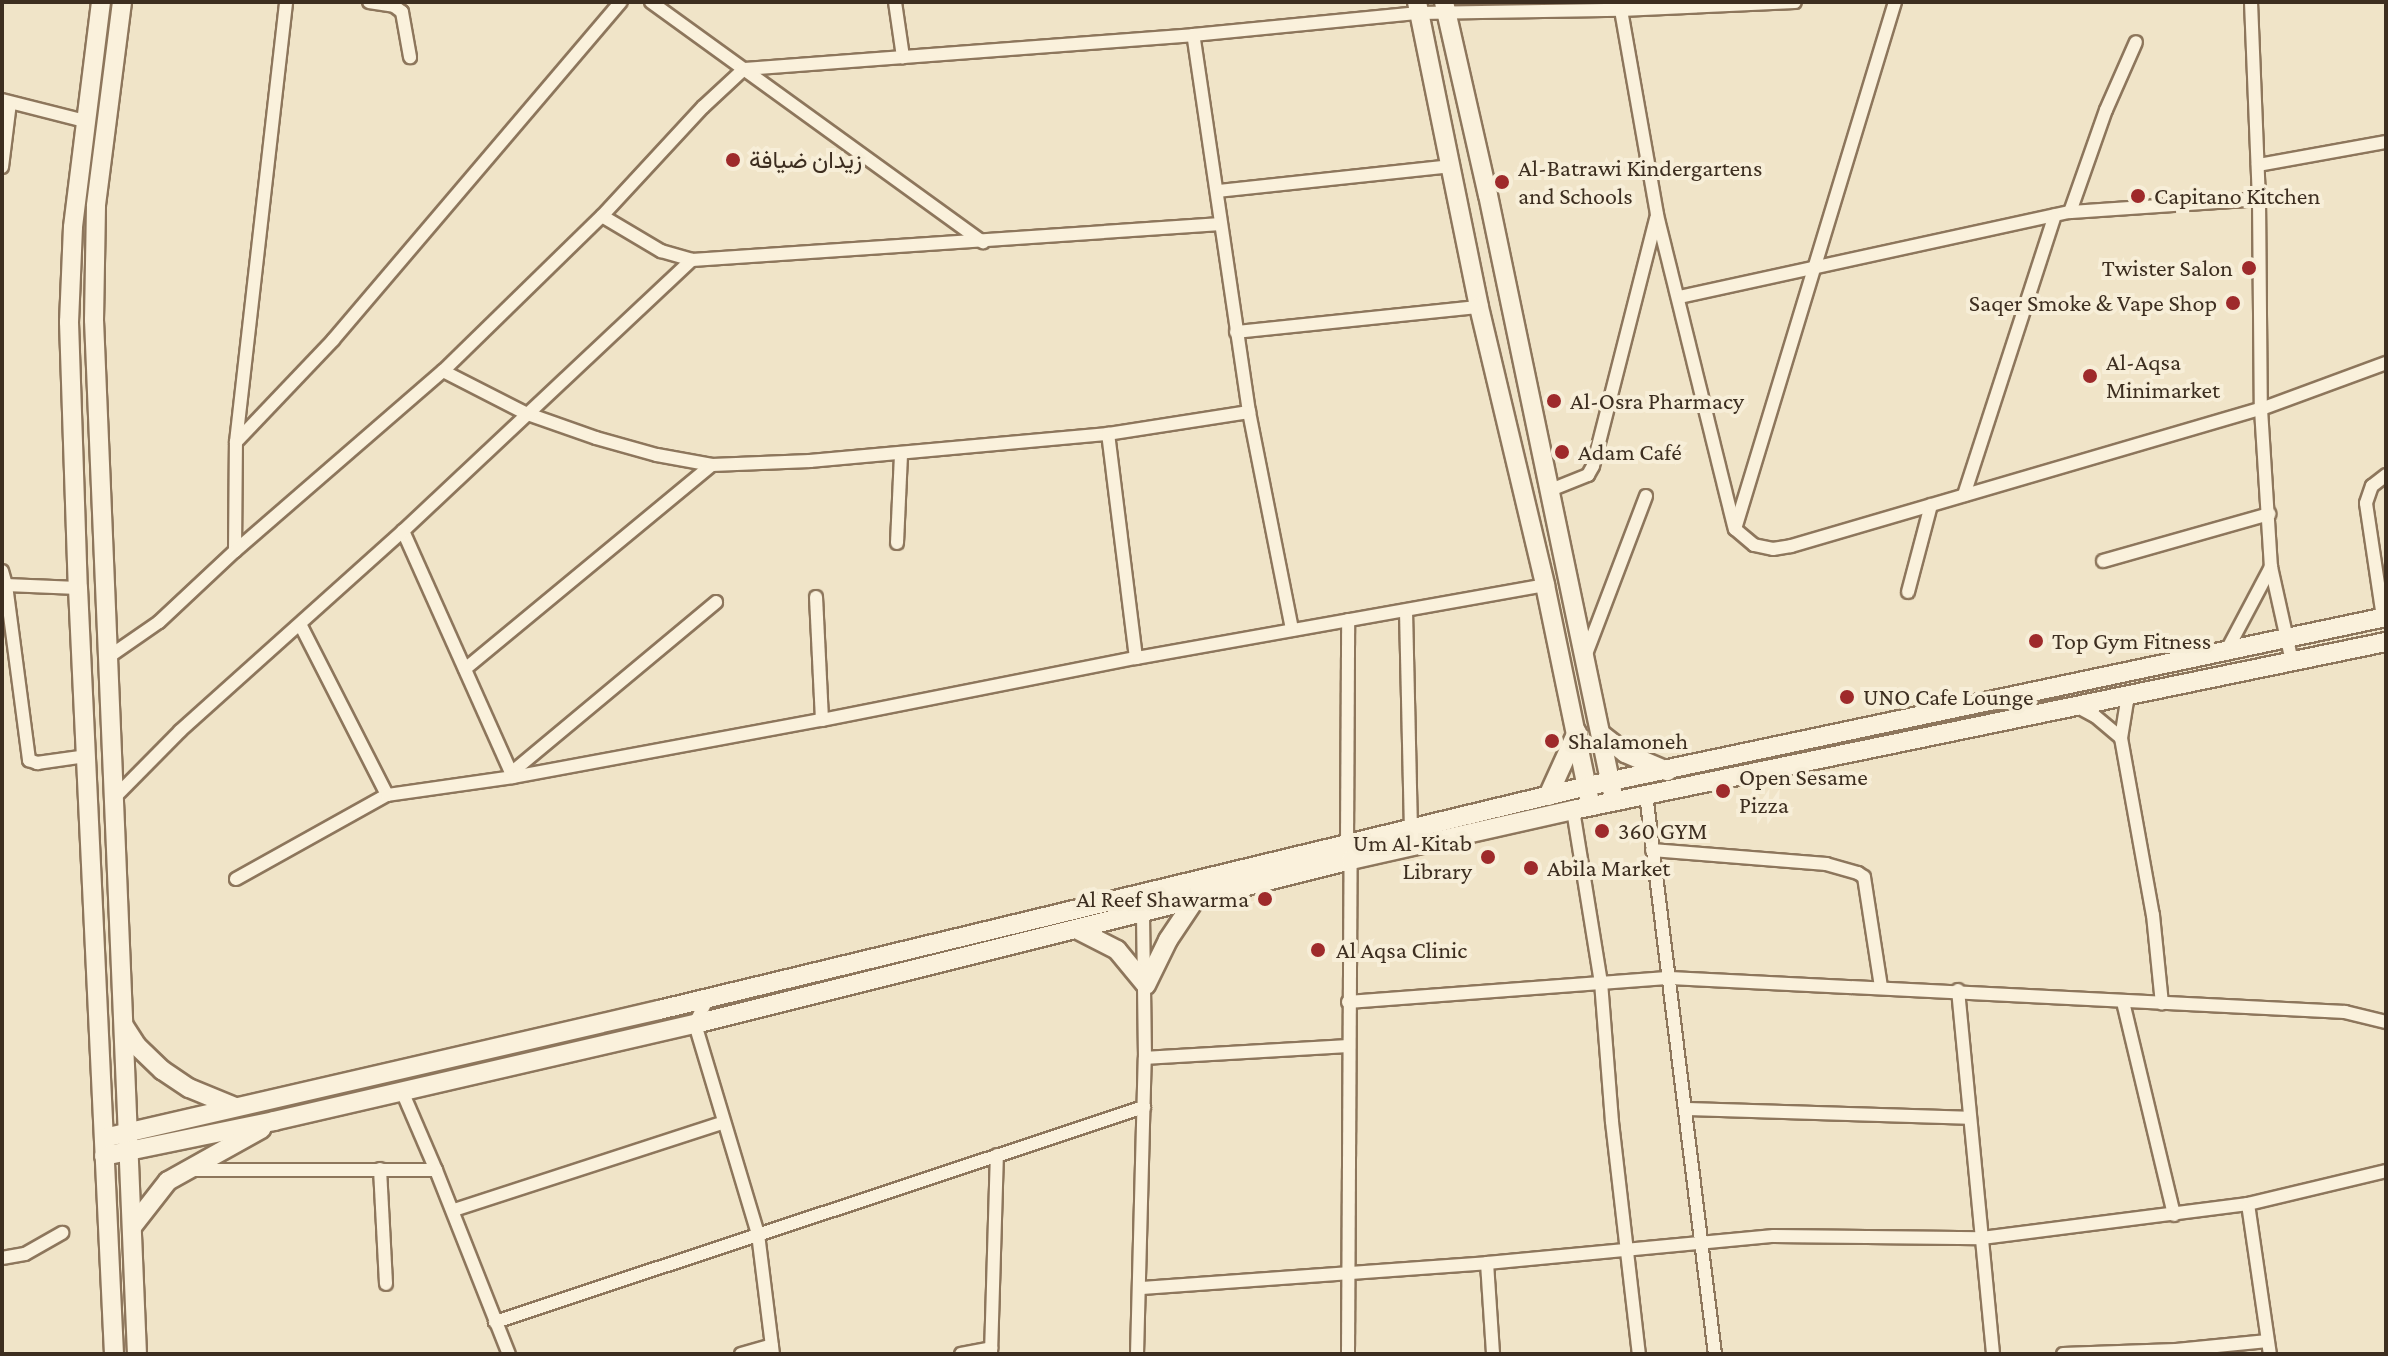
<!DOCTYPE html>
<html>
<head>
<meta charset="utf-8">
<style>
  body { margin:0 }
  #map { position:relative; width:2388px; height:1356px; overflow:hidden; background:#f0e4c8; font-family:"Crimson Pro",Vazirmatn,serif }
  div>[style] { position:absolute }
  .roads { filter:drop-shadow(2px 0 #8d765c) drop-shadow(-2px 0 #8d765c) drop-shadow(0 2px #8d765c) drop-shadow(0 -2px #8d765c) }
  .street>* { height:12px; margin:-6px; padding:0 6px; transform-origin:6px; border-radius:6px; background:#faf1dc }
  .secondary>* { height:18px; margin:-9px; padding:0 9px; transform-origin:9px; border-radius:9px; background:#faf1dc }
  .dots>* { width:22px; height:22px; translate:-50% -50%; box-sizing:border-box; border:4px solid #f7eed8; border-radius:50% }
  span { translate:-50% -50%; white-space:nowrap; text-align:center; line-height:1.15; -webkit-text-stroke:8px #f7eed8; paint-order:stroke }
  .poi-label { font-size:24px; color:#3d2e20 }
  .left { translate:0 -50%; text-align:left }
  .right { translate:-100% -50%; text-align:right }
  .frame { position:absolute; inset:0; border:4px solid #3d2e20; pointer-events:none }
</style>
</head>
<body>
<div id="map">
  <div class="roads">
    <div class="street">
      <i style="left:369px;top:2px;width:25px;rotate:9deg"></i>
      <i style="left:394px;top:6px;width:10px;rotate:37deg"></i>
      <i style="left:402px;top:12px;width:46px;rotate:79.9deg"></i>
      <i style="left:651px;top:2px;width:410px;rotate:35.9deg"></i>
      <i style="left:895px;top:2px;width:56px;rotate:81.7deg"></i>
      <i style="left:1895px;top:2px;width:551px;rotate:106.89deg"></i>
      <i style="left:1735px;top:529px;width:25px;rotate:40deg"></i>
      <i style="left:1754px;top:545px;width:19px;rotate:12deg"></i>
      <i style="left:1773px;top:549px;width:18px;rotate:-9deg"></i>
      <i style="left:1791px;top:546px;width:490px;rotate:-16.3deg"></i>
      <i style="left:2261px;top:409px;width:133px;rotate:-20.2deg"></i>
      <i style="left:2251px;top:2px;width:197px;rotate:87.7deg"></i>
      <i style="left:2259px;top:199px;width:210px;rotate:89.5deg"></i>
      <i style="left:2261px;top:409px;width:158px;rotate:86.4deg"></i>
      <i style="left:2271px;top:567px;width:97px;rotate:77.5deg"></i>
      <i style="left:1621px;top:10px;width:208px;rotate:80deg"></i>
      <i style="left:1657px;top:215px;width:321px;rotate:76.1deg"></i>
      <i style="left:2px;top:100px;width:86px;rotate:14.2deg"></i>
      <i style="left:2258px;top:165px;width:130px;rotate:-10.2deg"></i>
      <i style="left:2px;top:167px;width:64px;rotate:-82.9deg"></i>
      <i style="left:1218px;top:191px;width:234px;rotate:-6.1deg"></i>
      <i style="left:2070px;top:212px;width:108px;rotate:-70.6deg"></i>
      <i style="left:2106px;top:110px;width:74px;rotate:-66.2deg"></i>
      <i style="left:602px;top:216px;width:69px;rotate:30.7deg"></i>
      <i style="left:661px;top:251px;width:32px;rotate:16deg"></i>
      <i style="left:692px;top:260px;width:530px;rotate:-3.89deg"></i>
      <i style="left:1679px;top:297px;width:400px;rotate:-12.3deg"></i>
      <i style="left:2070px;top:212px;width:189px;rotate:-3.9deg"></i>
      <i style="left:1236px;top:332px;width:244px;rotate:-5.9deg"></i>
      <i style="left:443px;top:371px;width:92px;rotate:27.1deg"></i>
      <i style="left:525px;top:413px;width:75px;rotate:19.4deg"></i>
      <i style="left:596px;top:438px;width:63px;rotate:15.6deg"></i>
      <i style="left:657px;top:455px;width:56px;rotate:10.3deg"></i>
      <i style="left:712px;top:465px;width:98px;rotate:-2.3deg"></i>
      <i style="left:810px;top:461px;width:299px;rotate:-5.2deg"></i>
      <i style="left:1108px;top:434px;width:143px;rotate:-8.9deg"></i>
      <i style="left:1249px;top:412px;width:381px;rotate:-98.4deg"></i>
      <i style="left:1249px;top:412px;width:222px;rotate:78.8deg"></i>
      <i style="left:236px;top:442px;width:141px;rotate:-46.4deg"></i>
      <i style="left:333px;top:340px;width:444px;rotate:-49.6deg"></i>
      <i style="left:1548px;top:491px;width:43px;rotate:-21.8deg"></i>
      <i style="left:1588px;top:475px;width:10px;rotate:-61deg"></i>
      <i style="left:1593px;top:466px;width:256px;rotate:-75.7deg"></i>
      <i style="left:1964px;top:495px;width:294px;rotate:-72deg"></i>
      <i style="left:403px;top:531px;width:269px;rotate:65.9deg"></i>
      <i style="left:897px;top:543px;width:89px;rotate:-87.4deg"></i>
      <i style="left:235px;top:551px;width:109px;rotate:-89.5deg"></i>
      <i style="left:236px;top:442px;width:443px;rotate:-83.5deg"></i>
      <i style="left:2103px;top:561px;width:173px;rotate:-15.8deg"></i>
      <i style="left:2px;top:571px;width:15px;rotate:74deg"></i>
      <i style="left:6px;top:585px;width:72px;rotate:2.4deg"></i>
      <i style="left:6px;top:585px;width:177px;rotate:82.5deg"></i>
      <i style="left:29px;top:760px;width:9px;rotate:21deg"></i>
      <i style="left:37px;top:763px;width:49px;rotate:-8.1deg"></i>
      <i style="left:1908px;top:592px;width:90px;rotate:-75.2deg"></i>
      <i style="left:816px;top:597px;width:123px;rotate:87.2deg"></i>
      <i style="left:1406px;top:611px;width:218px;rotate:88.7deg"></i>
      <i style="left:2383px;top:617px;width:115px;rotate:-98.5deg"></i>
      <i style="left:2366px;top:503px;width:18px;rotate:-71deg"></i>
      <i style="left:2372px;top:486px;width:18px;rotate:-38deg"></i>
      <i style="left:300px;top:624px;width:192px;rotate:63deg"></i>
      <i style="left:2227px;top:650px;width:94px;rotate:-62.1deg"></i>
      <i style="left:1586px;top:654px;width:169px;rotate:-69.2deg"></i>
      <i style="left:107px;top:658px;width:63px;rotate:-34.7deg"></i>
      <i style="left:159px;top:622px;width:104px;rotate:-43.1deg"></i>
      <i style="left:235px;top:551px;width:275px;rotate:-40.9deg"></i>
      <i style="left:443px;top:371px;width:222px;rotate:-44.3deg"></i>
      <i style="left:602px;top:216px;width:149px;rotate:-47.2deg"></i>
      <i style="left:703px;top:107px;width:56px;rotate:-42.8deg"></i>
      <i style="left:744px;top:69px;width:450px;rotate:-4.3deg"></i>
      <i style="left:1193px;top:35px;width:227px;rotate:-5.6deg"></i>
      <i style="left:1419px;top:13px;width:202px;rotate:-0.9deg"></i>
      <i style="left:1621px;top:10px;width:174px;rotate:-2.6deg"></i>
      <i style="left:1136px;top:658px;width:415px;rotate:-10.1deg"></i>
      <i style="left:465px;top:669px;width:320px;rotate:-39.6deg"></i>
      <i style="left:2128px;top:695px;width:44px;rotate:99.2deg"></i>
      <i style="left:2121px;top:738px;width:180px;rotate:79.8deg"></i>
      <i style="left:2153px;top:915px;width:89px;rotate:84.2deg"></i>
      <i style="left:2076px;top:706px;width:21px;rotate:28deg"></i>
      <i style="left:2095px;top:716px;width:34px;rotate:40deg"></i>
      <i style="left:511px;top:773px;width:267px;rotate:-39.8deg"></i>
      <i style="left:1646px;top:794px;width:564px;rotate:82.98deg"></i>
      <i style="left:116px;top:796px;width:91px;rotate:-45.4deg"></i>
      <i style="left:180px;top:731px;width:300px;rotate:-41.9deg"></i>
      <i style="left:403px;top:531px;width:396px;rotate:-43.2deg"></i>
      <i style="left:1573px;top:810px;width:174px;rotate:80.8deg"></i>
      <i style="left:1601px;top:982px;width:140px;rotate:85.5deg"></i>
      <i style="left:1612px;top:1122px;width:234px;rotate:83.4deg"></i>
      <i style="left:1347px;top:843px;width:223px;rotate:-89.7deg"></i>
      <i style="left:1652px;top:850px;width:175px;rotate:4.6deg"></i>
      <i style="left:1826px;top:864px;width:33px;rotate:16deg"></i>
      <i style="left:1858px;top:873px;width:7px;rotate:34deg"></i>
      <i style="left:1864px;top:877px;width:111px;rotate:81.2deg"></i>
      <i style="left:236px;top:879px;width:173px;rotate:-29.1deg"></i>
      <i style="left:387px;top:795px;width:127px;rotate:-8.1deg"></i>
      <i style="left:513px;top:777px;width:314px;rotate:-10.5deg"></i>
      <i style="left:822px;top:720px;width:320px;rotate:-11.2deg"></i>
      <i style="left:1136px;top:658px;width:226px;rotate:-97.1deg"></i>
      <i style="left:1958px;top:990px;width:366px;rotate:84.5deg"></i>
      <i style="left:708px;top:998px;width:29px;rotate:117deg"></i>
      <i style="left:695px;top:1024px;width:219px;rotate:73.3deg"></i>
      <i style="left:758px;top:1234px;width:121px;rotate:82.9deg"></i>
      <i style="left:1348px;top:1002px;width:323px;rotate:-4.3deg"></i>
      <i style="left:1670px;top:978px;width:676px;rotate:2.88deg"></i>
      <i style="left:2345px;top:1012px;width:42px;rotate:13.7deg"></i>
      <i style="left:2123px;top:1002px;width:219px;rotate:76.5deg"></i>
      <i style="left:1145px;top:1058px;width:202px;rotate:-3.4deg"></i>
      <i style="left:1686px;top:1109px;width:284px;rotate:1.8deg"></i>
      <i style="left:380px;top:1169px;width:115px;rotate:87deg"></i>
      <i style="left:193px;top:1170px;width:243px"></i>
      <i style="left:436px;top:1170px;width:86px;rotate:-113.3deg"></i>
      <i style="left:436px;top:1170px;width:198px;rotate:68.4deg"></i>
      <i style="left:2248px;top:1204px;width:152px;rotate:81.7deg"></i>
      <i style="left:454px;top:1210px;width:282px;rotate:-18deg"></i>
      <i style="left:2px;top:1258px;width:23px;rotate:-10deg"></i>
      <i style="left:25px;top:1254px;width:43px;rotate:-29.6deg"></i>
      <i style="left:1487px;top:1263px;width:91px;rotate:86.2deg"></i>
      <i style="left:1141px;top:1288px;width:347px;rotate:-4.1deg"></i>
      <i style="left:1487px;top:1263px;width:288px;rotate:-5.4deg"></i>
      <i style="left:1774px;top:1236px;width:208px;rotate:0.6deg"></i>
      <i style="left:1982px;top:1238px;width:268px;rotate:-7.3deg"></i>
      <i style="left:2248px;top:1204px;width:142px;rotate:-13.4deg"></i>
      <i style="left:495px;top:1322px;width:684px;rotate:-18.33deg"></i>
      <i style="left:741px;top:1354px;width:32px;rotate:-16deg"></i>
      <i style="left:961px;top:1354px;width:31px;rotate:-11deg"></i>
      <i style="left:991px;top:1354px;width:199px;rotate:-88.3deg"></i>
      <i style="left:1137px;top:1354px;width:296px;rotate:-88.5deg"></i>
      <i style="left:1145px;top:1058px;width:151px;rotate:-90.8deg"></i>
      <i style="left:1348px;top:1354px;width:494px;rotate:-89.7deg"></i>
      <i style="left:2063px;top:1354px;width:113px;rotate:-2deg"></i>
      <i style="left:2176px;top:1350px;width:92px;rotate:-5.6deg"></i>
    </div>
    <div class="secondary">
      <i style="left:101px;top:2px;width:227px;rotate:97.1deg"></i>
      <i style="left:73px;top:227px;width:95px;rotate:92.4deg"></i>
      <i style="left:69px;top:322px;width:266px;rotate:88.1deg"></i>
      <i style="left:78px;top:588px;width:767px;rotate:87.31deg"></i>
      <i style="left:122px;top:2px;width:206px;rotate:97.3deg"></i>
      <i style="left:96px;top:206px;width:114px;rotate:91deg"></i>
      <i style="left:94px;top:320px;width:1035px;rotate:87.62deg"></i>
      <i style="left:1417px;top:2px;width:311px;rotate:78.5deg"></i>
      <i style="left:1479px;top:307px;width:286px;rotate:76.6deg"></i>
      <i style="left:1545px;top:585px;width:217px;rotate:78.3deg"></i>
      <i style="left:1444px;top:2px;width:198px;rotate:77.2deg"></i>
      <i style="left:1488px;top:195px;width:608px;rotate:78.23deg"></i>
      <i style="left:1601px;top:734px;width:31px;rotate:38deg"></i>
      <i style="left:1625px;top:753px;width:46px;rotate:23.2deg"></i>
      <i style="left:1548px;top:796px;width:70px;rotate:-65.6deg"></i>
      <i style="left:1078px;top:930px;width:44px;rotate:27.1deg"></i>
      <i style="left:1117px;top:950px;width:45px;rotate:50.4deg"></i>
      <i style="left:1146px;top:985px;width:50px;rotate:-63.9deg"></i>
      <i style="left:1168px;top:940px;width:47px;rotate:-56.3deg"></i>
      <i style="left:124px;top:1026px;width:24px;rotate:57deg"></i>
      <i style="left:137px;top:1046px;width:35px;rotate:44deg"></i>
      <i style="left:162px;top:1070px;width:32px;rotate:34deg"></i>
      <i style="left:189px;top:1088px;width:50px;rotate:22.4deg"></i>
      <i style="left:104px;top:1138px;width:570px;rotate:-12.99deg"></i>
      <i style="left:659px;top:1010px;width:956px;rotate:-13.56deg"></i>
      <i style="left:1588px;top:786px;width:816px;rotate:-11.96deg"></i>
      <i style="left:104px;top:1156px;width:174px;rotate:-11.6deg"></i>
      <i style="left:274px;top:1121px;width:432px;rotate:-13deg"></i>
      <i style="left:695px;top:1024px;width:676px;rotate:-14.04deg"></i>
      <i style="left:1351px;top:860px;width:228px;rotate:-12.7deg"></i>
      <i style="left:1573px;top:810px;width:830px;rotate:-11.68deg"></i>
      <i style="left:132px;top:1227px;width:58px;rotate:-52deg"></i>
      <i style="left:168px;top:1181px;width:107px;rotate:-29.2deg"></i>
    </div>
  </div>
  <div class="dots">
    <i style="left:733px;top:160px;background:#9e2a2b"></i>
    <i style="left:1502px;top:182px;background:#9e2a2b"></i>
    <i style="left:2138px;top:196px;background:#9e2a2b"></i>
    <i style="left:2249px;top:268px;background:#9e2a2b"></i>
    <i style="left:2233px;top:303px;background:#9e2a2b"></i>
    <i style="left:2090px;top:376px;background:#9e2a2b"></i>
    <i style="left:1554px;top:401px;background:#9e2a2b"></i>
    <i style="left:1562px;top:452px;background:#9e2a2b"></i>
    <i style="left:2036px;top:641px;background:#9e2a2b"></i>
    <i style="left:1847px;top:697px;background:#9e2a2b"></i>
    <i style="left:1552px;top:741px;background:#9e2a2b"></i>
    <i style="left:1723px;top:791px;background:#9e2a2b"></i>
    <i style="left:1602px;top:831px;background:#9e2a2b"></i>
    <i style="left:1488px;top:857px;background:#9e2a2b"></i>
    <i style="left:1531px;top:868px;background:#9e2a2b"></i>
    <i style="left:1265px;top:899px;background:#9e2a2b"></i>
    <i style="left:1318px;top:950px;background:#9e2a2b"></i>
  </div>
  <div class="poi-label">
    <span class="left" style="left:749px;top:160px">زيدان ضيافة</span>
    <span class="left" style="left:1518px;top:182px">Al-Batrawi Kindergartens<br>and Schools</span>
    <span class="left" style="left:2154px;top:196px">Capitano Kitchen</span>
    <span class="right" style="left:2233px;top:268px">Twister Salon</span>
    <span class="right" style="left:2217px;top:303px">Saqer Smoke &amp; Vape Shop</span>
    <span class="left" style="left:2106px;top:376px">Al-Aqsa<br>Minimarket</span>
    <span class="left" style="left:1570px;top:401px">Al-Osra Pharmacy</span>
    <span class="left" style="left:1578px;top:452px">Adam Café</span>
    <span class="left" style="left:2052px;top:641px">Top Gym Fitness</span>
    <span class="left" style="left:1863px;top:697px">UNO Cafe Lounge</span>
    <span class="left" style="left:1568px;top:741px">Shalamoneh</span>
    <span class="left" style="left:1739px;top:791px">Open Sesame<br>Pizza</span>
    <span class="left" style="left:1618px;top:831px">360 GYM</span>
    <span class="right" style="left:1472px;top:857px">Um Al-Kitab<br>Library</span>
    <span class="left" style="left:1547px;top:868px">Abila Market</span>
    <span class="right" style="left:1249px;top:899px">Al Reef Shawarma</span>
    <span class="left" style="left:1336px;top:950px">Al Aqsa Clinic</span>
  </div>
  <div class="frame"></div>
</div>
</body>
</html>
